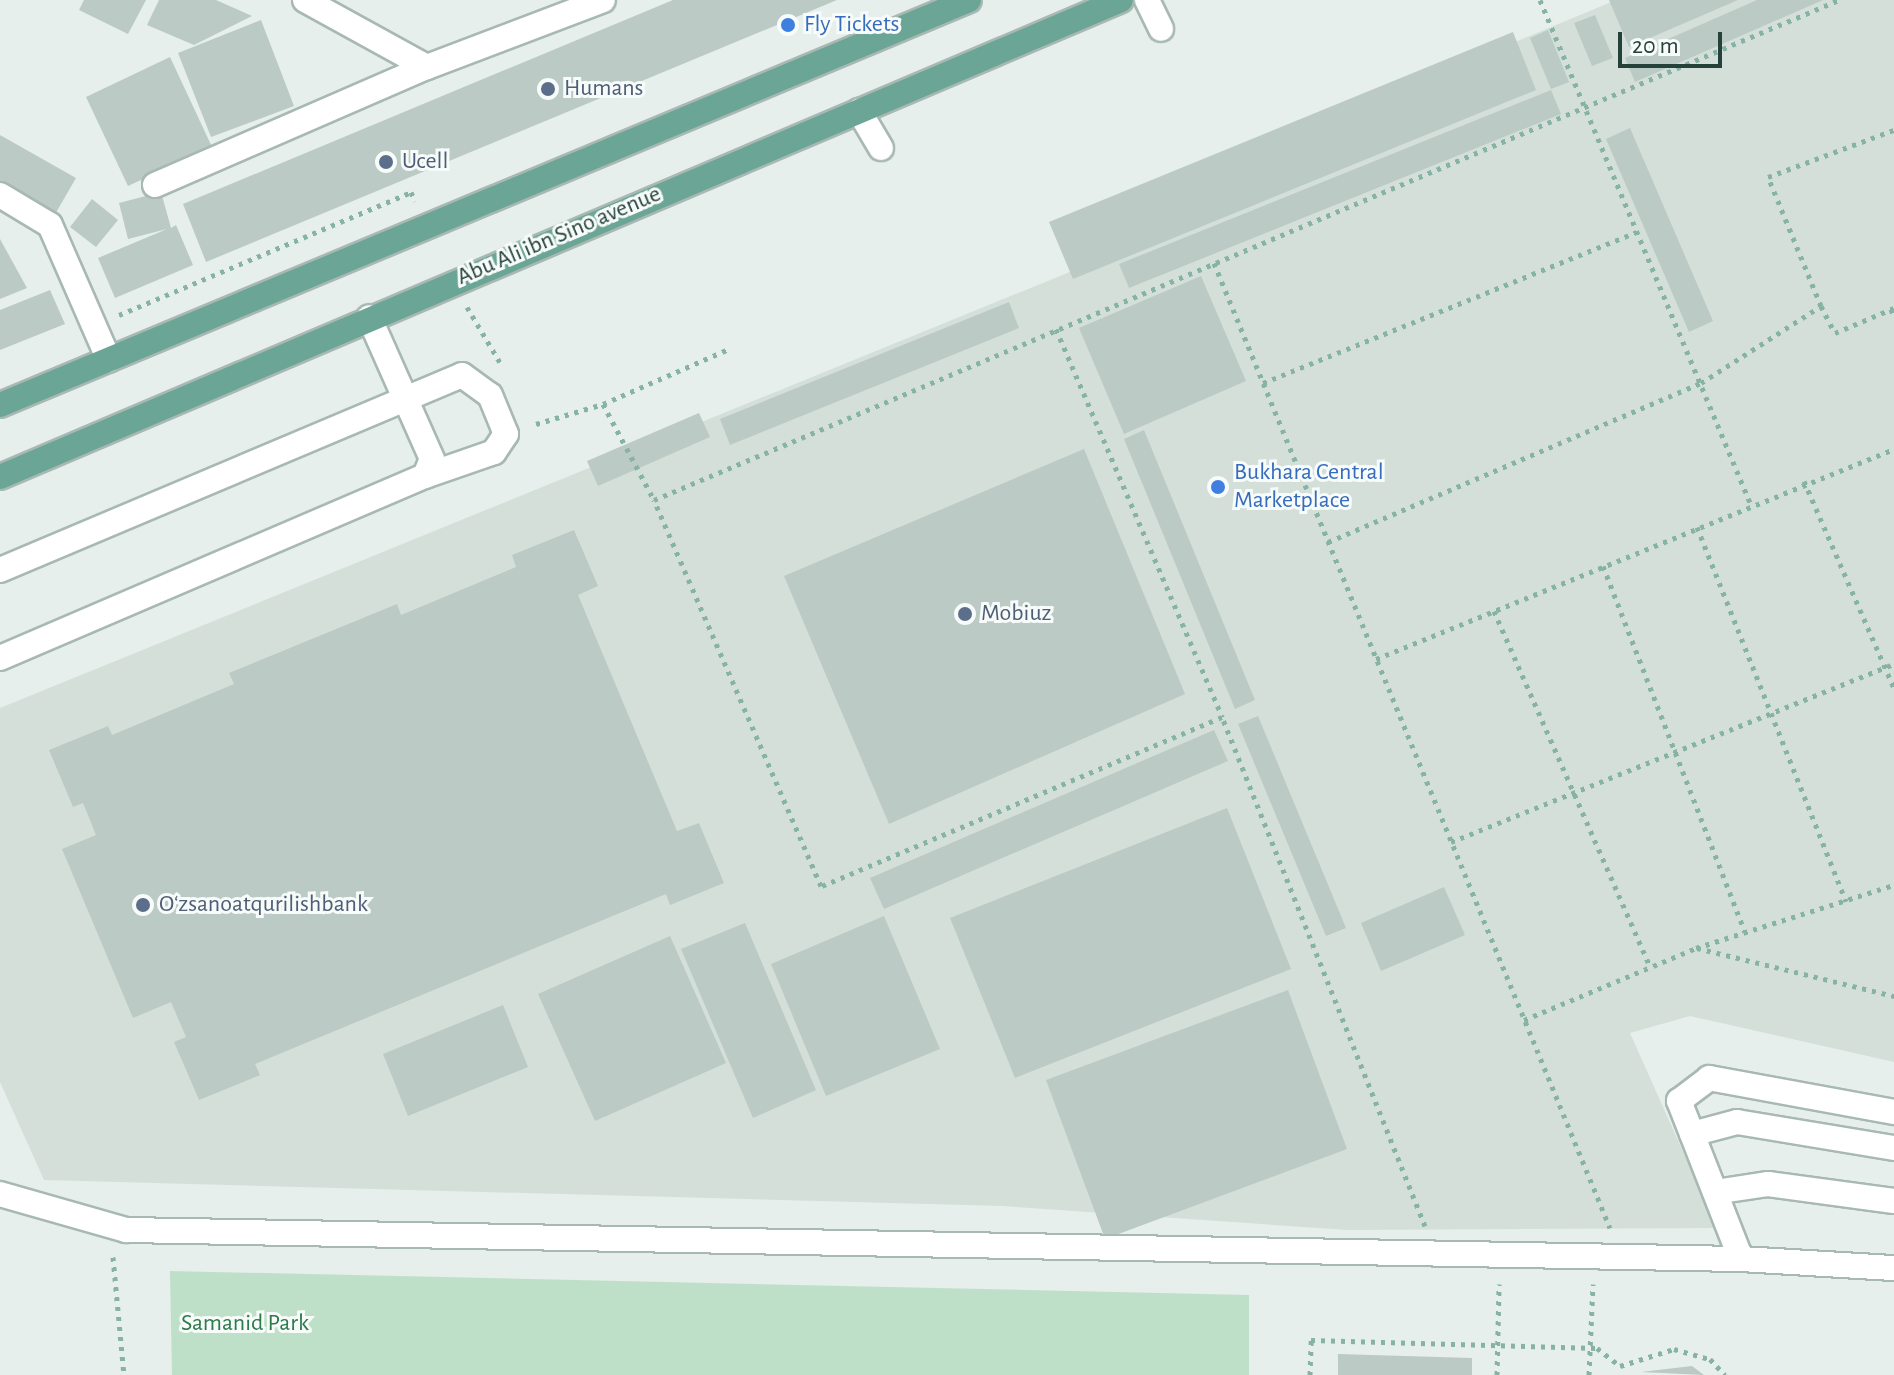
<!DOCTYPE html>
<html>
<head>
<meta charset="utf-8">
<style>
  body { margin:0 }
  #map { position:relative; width:1894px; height:1375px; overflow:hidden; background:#e6efeb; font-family:"Alegreya Sans",sans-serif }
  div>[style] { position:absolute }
  .built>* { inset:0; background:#d4dfda }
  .green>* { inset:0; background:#bfe0c8 }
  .building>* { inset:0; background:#bbcac4 }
  .path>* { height:5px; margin-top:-2.5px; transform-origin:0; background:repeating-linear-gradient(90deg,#86b3a5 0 4px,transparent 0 10px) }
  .roads { filter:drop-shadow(2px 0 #a8b8b2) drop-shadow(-2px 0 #a8b8b2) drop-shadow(0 2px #a8b8b2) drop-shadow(0 -2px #a8b8b2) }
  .minor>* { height:24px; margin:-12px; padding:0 12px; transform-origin:12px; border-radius:12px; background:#fff }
  .major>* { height:24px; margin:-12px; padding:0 12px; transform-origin:12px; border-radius:12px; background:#6aa596 }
  .dots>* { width:22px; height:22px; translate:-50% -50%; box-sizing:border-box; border:4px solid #f7fbf9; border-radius:50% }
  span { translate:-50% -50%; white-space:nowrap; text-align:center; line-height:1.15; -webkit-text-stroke:6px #f7fbf9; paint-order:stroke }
  .shop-label { font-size:24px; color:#366cbe }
  .left { translate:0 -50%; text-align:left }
  .service-label { font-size:24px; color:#4e5e75 }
  .street-label { font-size:24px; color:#24423a }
  .park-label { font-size:24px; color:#2d7a4b }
  .scale { position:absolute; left:1618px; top:32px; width:104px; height:36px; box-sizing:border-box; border:4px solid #24423a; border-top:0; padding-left:10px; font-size:24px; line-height:28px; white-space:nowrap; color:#24423a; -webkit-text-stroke:6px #f7fbf9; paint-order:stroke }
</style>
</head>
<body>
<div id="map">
  <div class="built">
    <i style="clip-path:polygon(1616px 0,1894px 0,1894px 1062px,1690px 1016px,1630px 1033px,1717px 1228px,1347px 1230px,1002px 1206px,44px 1180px,0 1082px,0 708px,1082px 267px,1068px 228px)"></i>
  </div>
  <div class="green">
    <i style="clip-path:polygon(170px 1271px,1249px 1295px,1249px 1375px,172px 1375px)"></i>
  </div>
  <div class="building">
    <i style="clip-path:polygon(84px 0,146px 0,128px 34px,79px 10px)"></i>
    <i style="clip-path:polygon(159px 0,216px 0,252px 16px,194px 45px,147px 25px)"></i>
    <i style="clip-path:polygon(673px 0,837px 0,206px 262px,183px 204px)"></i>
    <i style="clip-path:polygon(1609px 0,1738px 0,1629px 47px)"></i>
    <i style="clip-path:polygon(1757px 0,1823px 0,1635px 82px,1625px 58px)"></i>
    <i style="clip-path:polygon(1595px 15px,1613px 58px,1592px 66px,1574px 23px)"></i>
    <i style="clip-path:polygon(261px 20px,294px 106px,211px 137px,178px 53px)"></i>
    <i style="clip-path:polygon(1548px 30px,1569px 82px,1551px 89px,1530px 38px)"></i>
    <i style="clip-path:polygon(1513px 32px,1536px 90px,1073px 279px,1049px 222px)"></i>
    <i style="clip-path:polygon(170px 57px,212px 147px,128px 186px,86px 97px)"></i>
    <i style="clip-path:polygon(1551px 90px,1561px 114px,1129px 288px,1119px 264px)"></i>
    <i style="clip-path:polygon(1630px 128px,1713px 321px,1689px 332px,1606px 139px)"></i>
    <i style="clip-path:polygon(0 135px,76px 178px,54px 216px,0 186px)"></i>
    <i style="clip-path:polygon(161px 192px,171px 228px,176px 225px,193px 265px,115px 298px,98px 258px,167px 229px,128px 239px,119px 203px)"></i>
    <i style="clip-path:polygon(92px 199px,118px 220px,96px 247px,70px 227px)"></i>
    <i style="clip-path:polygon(0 239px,27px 288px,0 299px)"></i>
    <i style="clip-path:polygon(1201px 276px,1246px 381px,1124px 434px,1079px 328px)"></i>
    <i style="clip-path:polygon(50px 290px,65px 324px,0 350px,0 310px)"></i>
    <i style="clip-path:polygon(1009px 302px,1019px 328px,730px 445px,720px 419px)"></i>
    <i style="clip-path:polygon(699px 413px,710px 437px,598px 486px,587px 461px)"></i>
    <i style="clip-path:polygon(1144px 430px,1255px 700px,1235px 709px,1124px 439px)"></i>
    <i style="clip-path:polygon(1084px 449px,1185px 694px,889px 824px,784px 576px)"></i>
    <i style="clip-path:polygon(574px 530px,598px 586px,578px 595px,677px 831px,699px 823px,724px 883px,670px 905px,666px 894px,255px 1064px,260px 1075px,199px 1100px,174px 1042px,186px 1037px,171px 1002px,133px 1018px,62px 849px,96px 835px,83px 803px,73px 807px,49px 750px,108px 726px,112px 735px,234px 684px,229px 673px,397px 604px,401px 615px,516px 567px,512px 555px)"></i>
    <i style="clip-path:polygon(1258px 716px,1346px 928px,1326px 936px,1238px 724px)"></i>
    <i style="clip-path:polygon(1214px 730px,1228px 761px,884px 909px,870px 878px)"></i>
    <i style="clip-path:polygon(1227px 808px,1291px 969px,1015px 1078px,950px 918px)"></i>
    <i style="clip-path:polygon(1444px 887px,1465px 935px,1381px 971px,1361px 923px)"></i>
    <i style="clip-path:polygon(884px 916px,940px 1049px,826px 1096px,771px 964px)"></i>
    <i style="clip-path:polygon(745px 923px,816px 1090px,753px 1118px,681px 949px)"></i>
    <i style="clip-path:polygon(670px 936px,726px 1063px,595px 1121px,538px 994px)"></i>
    <i style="clip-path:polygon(1288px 990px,1347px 1149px,1105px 1239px,1046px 1080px)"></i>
    <i style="clip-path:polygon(503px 1005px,528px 1067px,408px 1116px,383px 1054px)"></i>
    <i style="clip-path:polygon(1338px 1354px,1472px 1358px,1472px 1375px,1338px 1375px)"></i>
    <i style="clip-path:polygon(1692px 1366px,1704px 1375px,1641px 1372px)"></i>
  </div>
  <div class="path">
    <i style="left:1540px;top:0;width:547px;rotate:67.32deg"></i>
    <i style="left:1214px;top:263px;width:1043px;rotate:67.69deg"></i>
    <i style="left:1821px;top:306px;width:30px;rotate:63deg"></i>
    <i style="left:1835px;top:333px;width:64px;rotate:-23deg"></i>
    <i style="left:467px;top:307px;width:66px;rotate:59.2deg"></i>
    <i style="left:1891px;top:309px;width:9px;rotate:69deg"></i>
    <i style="left:119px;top:315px;width:317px;rotate:-22.8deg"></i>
    <i style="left:411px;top:192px;width:10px;rotate:66deg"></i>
    <i style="left:1056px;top:329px;width:422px;rotate:66.8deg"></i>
    <i style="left:1263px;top:383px;width:403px;rotate:-22deg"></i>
    <i style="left:603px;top:404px;width:137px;rotate:-23.6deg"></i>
    <i style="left:536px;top:424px;width:70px;rotate:-16.6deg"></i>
    <i style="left:603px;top:404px;width:109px;rotate:62deg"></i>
    <i style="left:1804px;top:481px;width:226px;rotate:66.5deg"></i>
    <i style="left:1697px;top:527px;width:403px;rotate:68.3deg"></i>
    <i style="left:1328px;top:542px;width:405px;rotate:-23.1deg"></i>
    <i style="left:1701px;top:383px;width:143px;rotate:-32.7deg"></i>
    <i style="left:1821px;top:306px;width:139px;rotate:-112.3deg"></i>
    <i style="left:1768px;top:177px;width:134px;rotate:-20.5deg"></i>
    <i style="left:1603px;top:566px;width:393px;rotate:68.8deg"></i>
    <i style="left:1494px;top:611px;width:389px;rotate:66.3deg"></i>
    <i style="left:1376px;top:659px;width:559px;rotate:-22.07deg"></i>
    <i style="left:1451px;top:842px;width:477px;rotate:-21.9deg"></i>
    <i style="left:1697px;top:948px;width:203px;rotate:13.7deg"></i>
    <i style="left:1524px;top:1020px;width:186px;rotate:-22.7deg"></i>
    <i style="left:1696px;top:948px;width:208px;rotate:-17.7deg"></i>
    <i style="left:1425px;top:1226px;width:548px;rotate:-111.74deg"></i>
    <i style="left:1222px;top:717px;width:435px;rotate:157.1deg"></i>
    <i style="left:821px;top:886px;width:421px;rotate:-113.4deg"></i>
    <i style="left:654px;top:500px;width:1286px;rotate:-22.88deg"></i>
    <i style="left:113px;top:1257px;width:119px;rotate:84.7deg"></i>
    <i style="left:1310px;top:1375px;width:35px;rotate:-88deg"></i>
    <i style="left:1311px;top:1340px;width:286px;rotate:1.6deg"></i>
    <i style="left:1597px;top:1348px;width:29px;rotate:38deg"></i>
    <i style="left:1620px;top:1366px;width:57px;rotate:-17.5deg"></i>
    <i style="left:1674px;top:1349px;width:37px;rotate:16deg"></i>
    <i style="left:1710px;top:1359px;width:22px;rotate:47deg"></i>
    <i style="left:1497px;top:1375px;width:91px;rotate:-88.7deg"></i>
    <i style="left:1589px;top:1375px;width:91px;rotate:-87.5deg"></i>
  </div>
  <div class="roads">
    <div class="minor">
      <i style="left:305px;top:0;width:139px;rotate:28.8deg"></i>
      <i style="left:1147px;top:0;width:32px;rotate:64deg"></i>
      <i style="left:859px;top:111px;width:43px;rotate:59.3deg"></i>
      <i style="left:155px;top:185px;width:296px;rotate:-23.5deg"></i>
      <i style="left:427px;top:67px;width:188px;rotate:-20.8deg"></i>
      <i style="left:0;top:195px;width:58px;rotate:31deg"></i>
      <i style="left:50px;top:225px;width:147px;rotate:66.4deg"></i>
      <i style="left:0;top:570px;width:501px;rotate:-22.88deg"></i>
      <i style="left:462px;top:375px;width:34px;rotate:36deg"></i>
      <i style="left:490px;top:395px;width:42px;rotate:67.7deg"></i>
      <i style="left:506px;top:434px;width:22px;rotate:124deg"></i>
      <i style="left:494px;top:452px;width:73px;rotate:160.8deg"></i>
      <i style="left:0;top:658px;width:462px;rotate:-23.2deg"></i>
      <i style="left:425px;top:476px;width:18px;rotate:-68deg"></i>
      <i style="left:432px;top:459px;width:155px;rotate:-113.9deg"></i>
      <i style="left:1692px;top:1134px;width:47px;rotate:-14.9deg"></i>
      <i style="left:1737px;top:1122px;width:159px;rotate:9.4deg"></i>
      <i style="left:1715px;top:1192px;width:54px;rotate:-8.6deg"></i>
      <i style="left:1768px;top:1184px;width:127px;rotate:7.7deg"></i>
      <i style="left:0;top:1194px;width:131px;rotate:15.9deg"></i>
      <i style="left:126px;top:1230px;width:1615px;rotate:1.03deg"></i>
      <i style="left:1741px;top:1259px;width:153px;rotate:3.4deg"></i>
      <i style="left:1741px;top:1259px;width:170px;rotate:-111.4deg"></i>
      <i style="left:1679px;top:1101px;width:38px;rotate:-37deg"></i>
      <i style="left:1709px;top:1078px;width:188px;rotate:10.4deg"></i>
    </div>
    <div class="major">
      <i style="left:0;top:405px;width:1050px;rotate:-22.68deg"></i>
      <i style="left:0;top:477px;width:1218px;rotate:-23.05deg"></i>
    </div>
  </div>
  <div class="dots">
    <i style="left:788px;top:25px;background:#3f7fe0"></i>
    <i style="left:548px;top:89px;background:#5c6f8a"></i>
    <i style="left:386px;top:162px;background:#5c6f8a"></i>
    <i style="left:1218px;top:487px;background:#3f7fe0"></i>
    <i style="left:965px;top:614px;background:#5c6f8a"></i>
    <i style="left:143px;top:905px;background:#5c6f8a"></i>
  </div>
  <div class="shop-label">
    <span class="left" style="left:804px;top:25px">Fly Tickets</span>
    <span class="left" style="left:1234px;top:487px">Bukhara Central<br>Marketplace</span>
  </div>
  <div class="service-label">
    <span class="left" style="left:564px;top:89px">Humans</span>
    <span class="left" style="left:402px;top:162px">Ucell</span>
    <span class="left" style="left:981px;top:614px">Mobiuz</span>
    <span class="left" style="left:159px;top:905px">Oʻzsanoatqurilishbank</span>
  </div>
  <div class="street-label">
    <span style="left:559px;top:236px;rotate:-23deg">Abu Ali ibn Sino avenue</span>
  </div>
  <div class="park-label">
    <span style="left:245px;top:1324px">Samanid Park</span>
  </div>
  <div class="scale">20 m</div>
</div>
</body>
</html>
